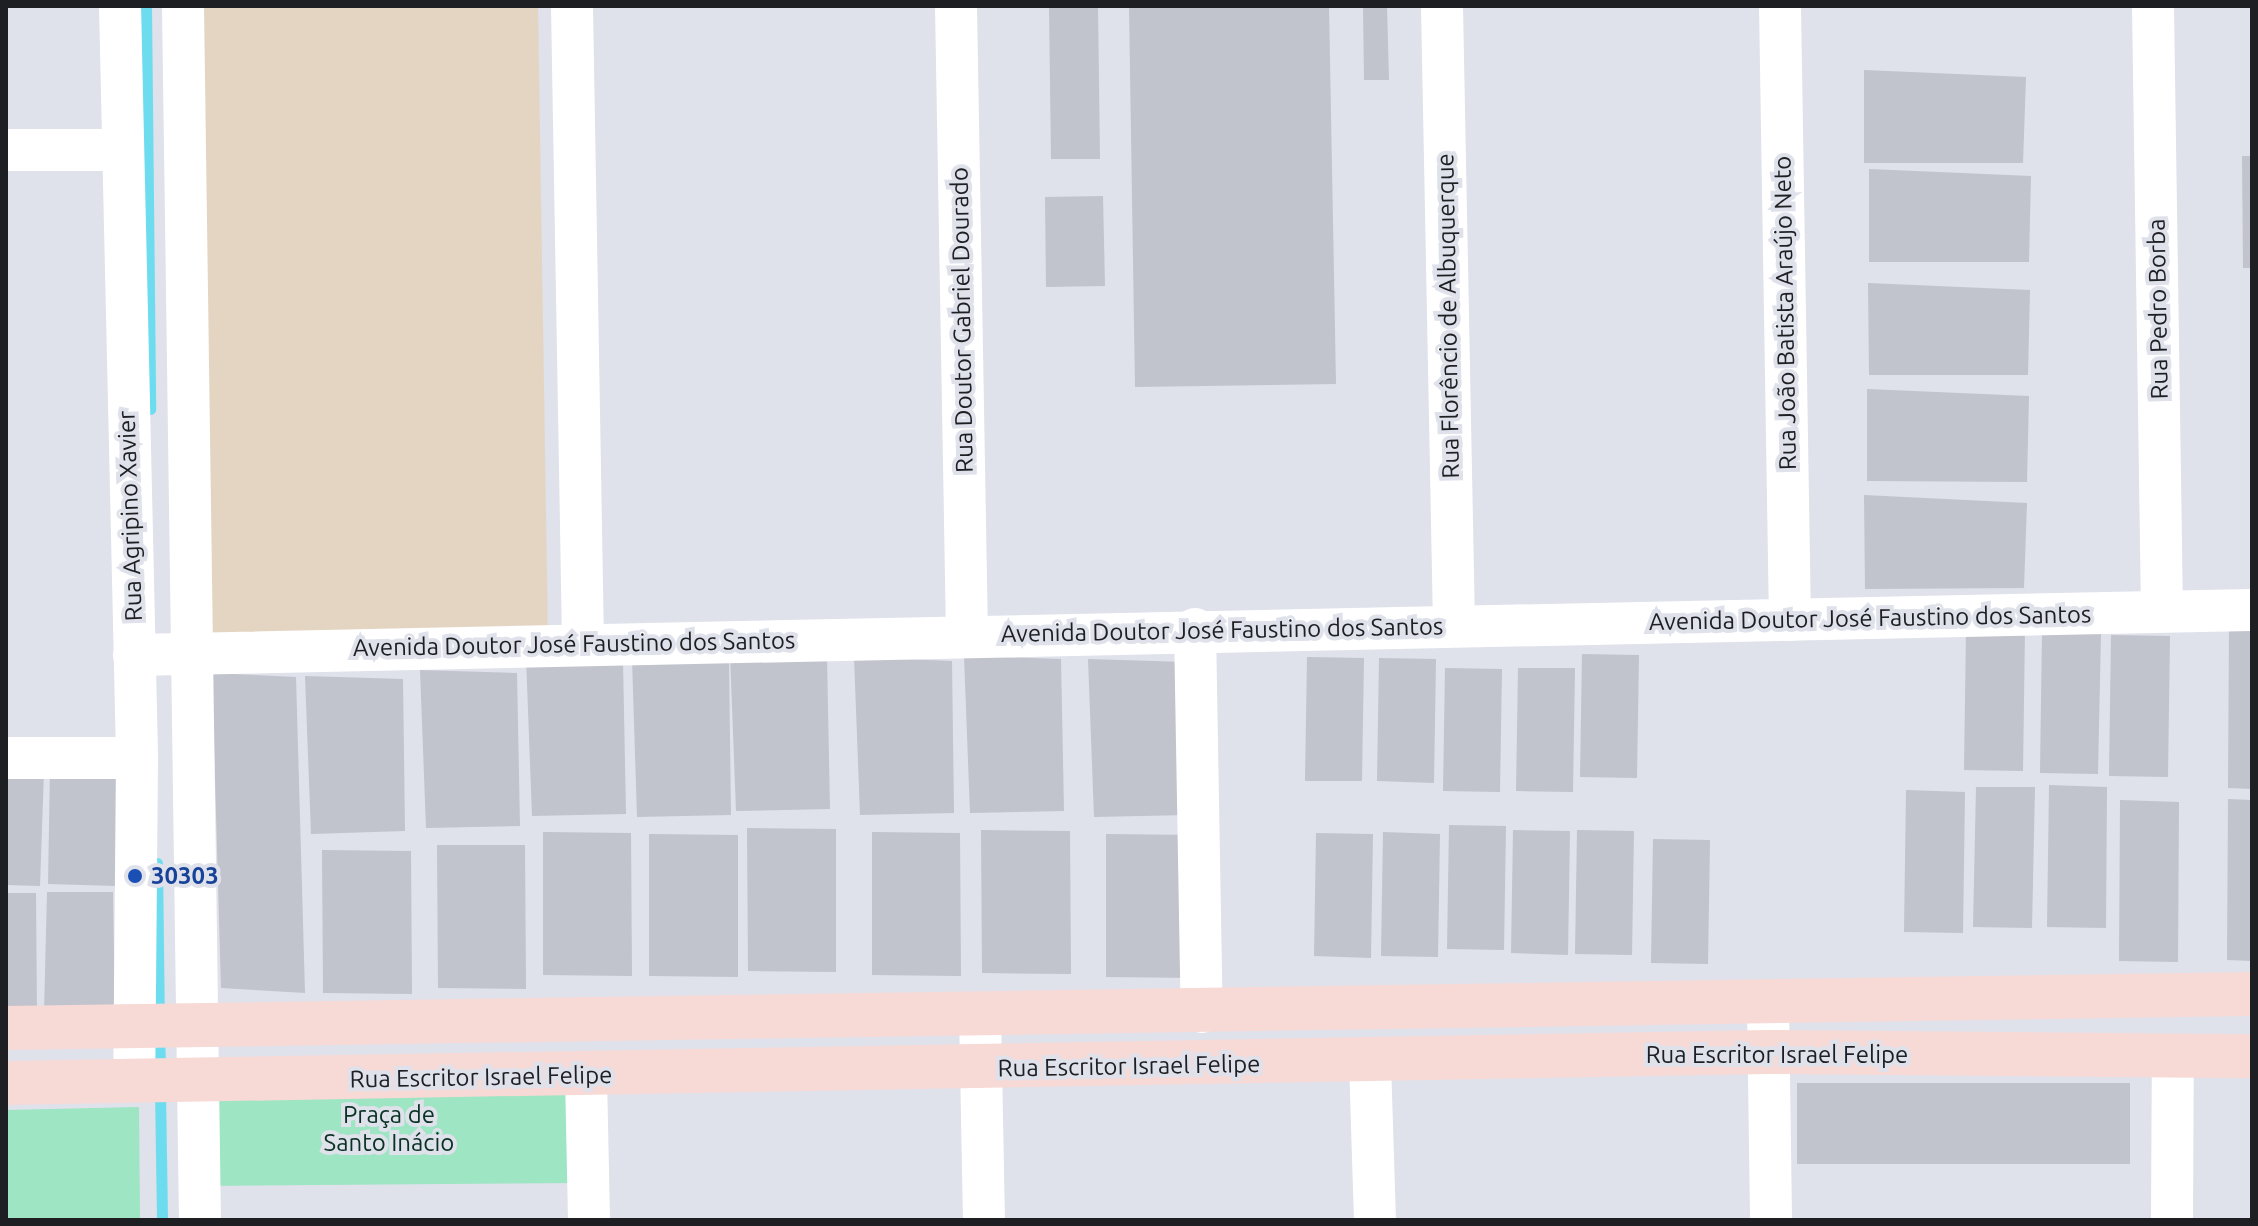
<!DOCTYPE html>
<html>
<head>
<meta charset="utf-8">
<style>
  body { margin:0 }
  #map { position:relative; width:2258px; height:1226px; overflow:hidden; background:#dfe1eb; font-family:Ubuntu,sans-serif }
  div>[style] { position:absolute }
  .industrial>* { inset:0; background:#e4d5c3 }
  .green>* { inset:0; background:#9de5c3 }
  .stream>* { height:11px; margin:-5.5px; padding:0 5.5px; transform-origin:5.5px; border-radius:5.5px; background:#6edcef }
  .building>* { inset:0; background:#c1c3cd }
  .street>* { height:42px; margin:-21px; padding:0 21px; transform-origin:21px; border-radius:21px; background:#fff }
  .secondary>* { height:44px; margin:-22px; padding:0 22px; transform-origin:22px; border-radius:22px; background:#f7d9d6 }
  .dots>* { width:22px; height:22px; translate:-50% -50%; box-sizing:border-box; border:4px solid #dfe1eb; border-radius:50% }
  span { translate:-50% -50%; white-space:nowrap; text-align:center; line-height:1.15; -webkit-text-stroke:8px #dfe1eb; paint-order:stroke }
  .street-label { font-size:24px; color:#1e1f23 }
  .transit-label { font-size:24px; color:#164399; font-weight:700 }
  .left { translate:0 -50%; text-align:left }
  .park-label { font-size:24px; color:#093223 }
  .frame { position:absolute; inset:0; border:8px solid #1e1f23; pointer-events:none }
</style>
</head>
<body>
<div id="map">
  <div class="industrial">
    <i style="clip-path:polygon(202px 6px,538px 6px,548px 640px,212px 635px)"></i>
  </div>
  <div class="green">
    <i style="clip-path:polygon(577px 1072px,579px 1183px,201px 1186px,199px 1073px)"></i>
    <i style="clip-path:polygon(139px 1107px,140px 1220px,6px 1220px,6px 1110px)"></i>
  </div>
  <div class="stream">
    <i style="left:146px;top:6px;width:403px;rotate:89.4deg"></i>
    <i style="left:157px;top:863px;width:154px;rotate:89.3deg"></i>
    <i style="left:159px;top:1035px;width:38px;rotate:88deg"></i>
    <i style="left:160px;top:1090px;width:130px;rotate:89.1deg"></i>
  </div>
  <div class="building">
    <i style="clip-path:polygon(1049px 6px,1098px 6px,1100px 159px,1051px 159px)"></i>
    <i style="clip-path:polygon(1129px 6px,1329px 6px,1336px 384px,1135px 387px)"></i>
    <i style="clip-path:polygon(1363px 6px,1387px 6px,1389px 80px,1364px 80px)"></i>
    <i style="clip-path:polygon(1864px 70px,2026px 77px,2023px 163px,1864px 163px)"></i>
    <i style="clip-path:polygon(2242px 156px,2252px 156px,2252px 268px,2243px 268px)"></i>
    <i style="clip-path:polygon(1869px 169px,2031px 176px,2029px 262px,1869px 262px)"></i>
    <i style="clip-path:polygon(1103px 196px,1105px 286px,1046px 287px,1045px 197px)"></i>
    <i style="clip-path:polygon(1868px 283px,2030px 290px,2028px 375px,1869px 375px)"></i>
    <i style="clip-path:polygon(1867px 389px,2029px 396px,2027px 482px,1867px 481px)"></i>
    <i style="clip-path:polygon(1864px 495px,2027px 503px,2024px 588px,1865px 589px)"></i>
    <i style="clip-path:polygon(2229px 627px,2252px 628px,2252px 789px,2228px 788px)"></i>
    <i style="clip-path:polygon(1966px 629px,2025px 630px,2023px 771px,1964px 770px)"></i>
    <i style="clip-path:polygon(2042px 632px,2101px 633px,2098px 774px,2040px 773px)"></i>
    <i style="clip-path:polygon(2111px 635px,2170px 636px,2168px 777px,2109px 776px)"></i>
    <i style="clip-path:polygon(730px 653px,827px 657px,830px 809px,736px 811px)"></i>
    <i style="clip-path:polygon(1582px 654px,1639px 655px,1637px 778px,1580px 777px)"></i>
    <i style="clip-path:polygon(964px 656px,1061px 659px,1064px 811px,970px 813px)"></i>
    <i style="clip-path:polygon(526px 657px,623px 661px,626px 814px,532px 816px)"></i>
    <i style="clip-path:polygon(854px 657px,952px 661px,954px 813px,860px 815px)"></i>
    <i style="clip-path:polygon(1307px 657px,1364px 658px,1362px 781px,1305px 781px)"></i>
    <i style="clip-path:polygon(1379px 658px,1436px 659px,1434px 783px,1377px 781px)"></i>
    <i style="clip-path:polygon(632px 659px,729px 662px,731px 815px,637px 817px)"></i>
    <i style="clip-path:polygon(1088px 659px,1186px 662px,1189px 815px,1094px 817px)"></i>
    <i style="clip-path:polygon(1445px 668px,1502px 669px,1500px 792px,1443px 791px)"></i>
    <i style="clip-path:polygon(1518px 668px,1575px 668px,1573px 792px,1516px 791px)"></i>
    <i style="clip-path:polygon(420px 670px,517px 673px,520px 826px,426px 828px)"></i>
    <i style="clip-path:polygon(212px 673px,296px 677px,305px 993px,221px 988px)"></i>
    <i style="clip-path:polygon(305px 676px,403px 679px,405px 831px,311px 834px)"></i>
    <i style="clip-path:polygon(50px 769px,121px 772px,117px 886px,48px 884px)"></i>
    <i style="clip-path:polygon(6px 770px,44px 771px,40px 886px,6px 885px)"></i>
    <i style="clip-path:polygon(2049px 785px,2107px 787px,2106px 928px,2047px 927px)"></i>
    <i style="clip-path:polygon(1976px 787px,2035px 787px,2032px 928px,1973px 927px)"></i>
    <i style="clip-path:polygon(1906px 790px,1965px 792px,1963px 933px,1904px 932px)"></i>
    <i style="clip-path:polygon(2228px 799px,2252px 800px,2252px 961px,2227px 960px)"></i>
    <i style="clip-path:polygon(2120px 800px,2179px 802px,2178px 962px,2119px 961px)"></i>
    <i style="clip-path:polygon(1449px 825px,1506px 826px,1504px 950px,1447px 949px)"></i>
    <i style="clip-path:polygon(747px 828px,836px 829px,836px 972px,748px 971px)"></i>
    <i style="clip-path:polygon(981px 830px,1070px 831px,1071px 974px,982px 973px)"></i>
    <i style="clip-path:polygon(1513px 830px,1570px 831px,1568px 955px,1511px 953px)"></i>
    <i style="clip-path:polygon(1577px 830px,1634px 831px,1632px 955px,1575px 954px)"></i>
    <i style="clip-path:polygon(543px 832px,631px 833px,632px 976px,543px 975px)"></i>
    <i style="clip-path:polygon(872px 832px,960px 833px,961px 976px,872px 975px)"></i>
    <i style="clip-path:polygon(1383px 832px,1440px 834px,1438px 957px,1381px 956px)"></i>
    <i style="clip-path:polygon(1316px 833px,1373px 834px,1371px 958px,1314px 956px)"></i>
    <i style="clip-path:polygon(649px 834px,738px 835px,738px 977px,649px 976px)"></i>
    <i style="clip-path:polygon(1106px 834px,1194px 835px,1195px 978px,1106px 977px)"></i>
    <i style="clip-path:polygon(1653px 839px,1710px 840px,1708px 964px,1651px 963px)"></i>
    <i style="clip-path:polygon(437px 845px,525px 845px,526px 989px,438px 988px)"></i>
    <i style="clip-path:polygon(322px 850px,411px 851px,412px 994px,323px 993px)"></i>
    <i style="clip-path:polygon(47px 892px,113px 892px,115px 1015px,44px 1013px)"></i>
    <i style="clip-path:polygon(6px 893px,36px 893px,37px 1015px,6px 1014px)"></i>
    <i style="clip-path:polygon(1797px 1083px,2130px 1083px,2130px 1164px,1797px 1164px)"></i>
  </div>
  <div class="street">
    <i style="left:120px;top:6px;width:752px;rotate:88.7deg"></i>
    <i style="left:137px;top:758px;width:322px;rotate:90.5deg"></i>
    <i style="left:183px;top:6px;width:1214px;rotate:89.2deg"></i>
    <i style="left:572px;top:6px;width:637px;rotate:89.01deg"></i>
    <i style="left:956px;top:6px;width:628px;rotate:89deg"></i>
    <i style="left:1442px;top:6px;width:620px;rotate:88.89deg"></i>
    <i style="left:1780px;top:6px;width:614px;rotate:89.07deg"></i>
    <i style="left:2153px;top:6px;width:605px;rotate:89.15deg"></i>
    <i style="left:6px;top:150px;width:113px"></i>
    <i style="left:1195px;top:629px;width:383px;rotate:89deg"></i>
    <i style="left:134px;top:655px;width:2118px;rotate:-1.22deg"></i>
    <i style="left:6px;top:758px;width:131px"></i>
    <i style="left:1768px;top:1003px;width:217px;rotate:89.2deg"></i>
    <i style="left:980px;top:1013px;width:207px;rotate:88.9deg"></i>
    <i style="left:1370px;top:1062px;width:158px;rotate:88.2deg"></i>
    <i style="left:586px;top:1076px;width:144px;rotate:88.8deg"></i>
    <i style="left:2172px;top:1220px;width:164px;rotate:-89.7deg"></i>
  </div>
  <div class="secondary">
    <i style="left:6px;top:1028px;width:2246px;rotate:-0.87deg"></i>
    <i style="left:6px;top:1083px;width:1762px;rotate:-1.01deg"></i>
    <i style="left:1768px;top:1052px;width:484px;rotate:0.5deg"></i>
  </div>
  <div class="dots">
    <i style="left:135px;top:876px;background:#1a4fb4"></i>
  </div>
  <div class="street-label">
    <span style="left:2158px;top:309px;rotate:-91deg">Rua Pedro Borba</span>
    <span style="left:1785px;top:313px;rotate:-91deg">Rua João Batista Araújo Neto</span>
    <span style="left:1448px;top:316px;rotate:-91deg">Rua Florêncio de Albuquerque</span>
    <span style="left:962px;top:320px;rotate:-91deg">Rua Doutor Gabriel Dourado</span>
    <span style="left:130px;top:516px;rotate:-92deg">Rua Agripino Xavier</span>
    <span style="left:1870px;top:618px;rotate:-1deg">Avenida Doutor José Faustino dos Santos</span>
    <span style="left:1222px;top:630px;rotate:-1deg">Avenida Doutor José Faustino dos Santos</span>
    <span style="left:574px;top:644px;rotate:-1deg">Avenida Doutor José Faustino dos Santos</span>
    <span style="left:1777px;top:1055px">Rua Escritor Israel Felipe</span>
    <span style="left:1129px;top:1066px;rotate:-1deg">Rua Escritor Israel Felipe</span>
    <span style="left:481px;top:1077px;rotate:-1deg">Rua Escritor Israel Felipe</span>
  </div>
  <div class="transit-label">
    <span class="left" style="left:151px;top:876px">30303</span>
  </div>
  <div class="park-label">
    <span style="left:389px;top:1129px">Praça de<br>Santo Inácio</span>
  </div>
  <div class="frame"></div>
</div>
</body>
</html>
